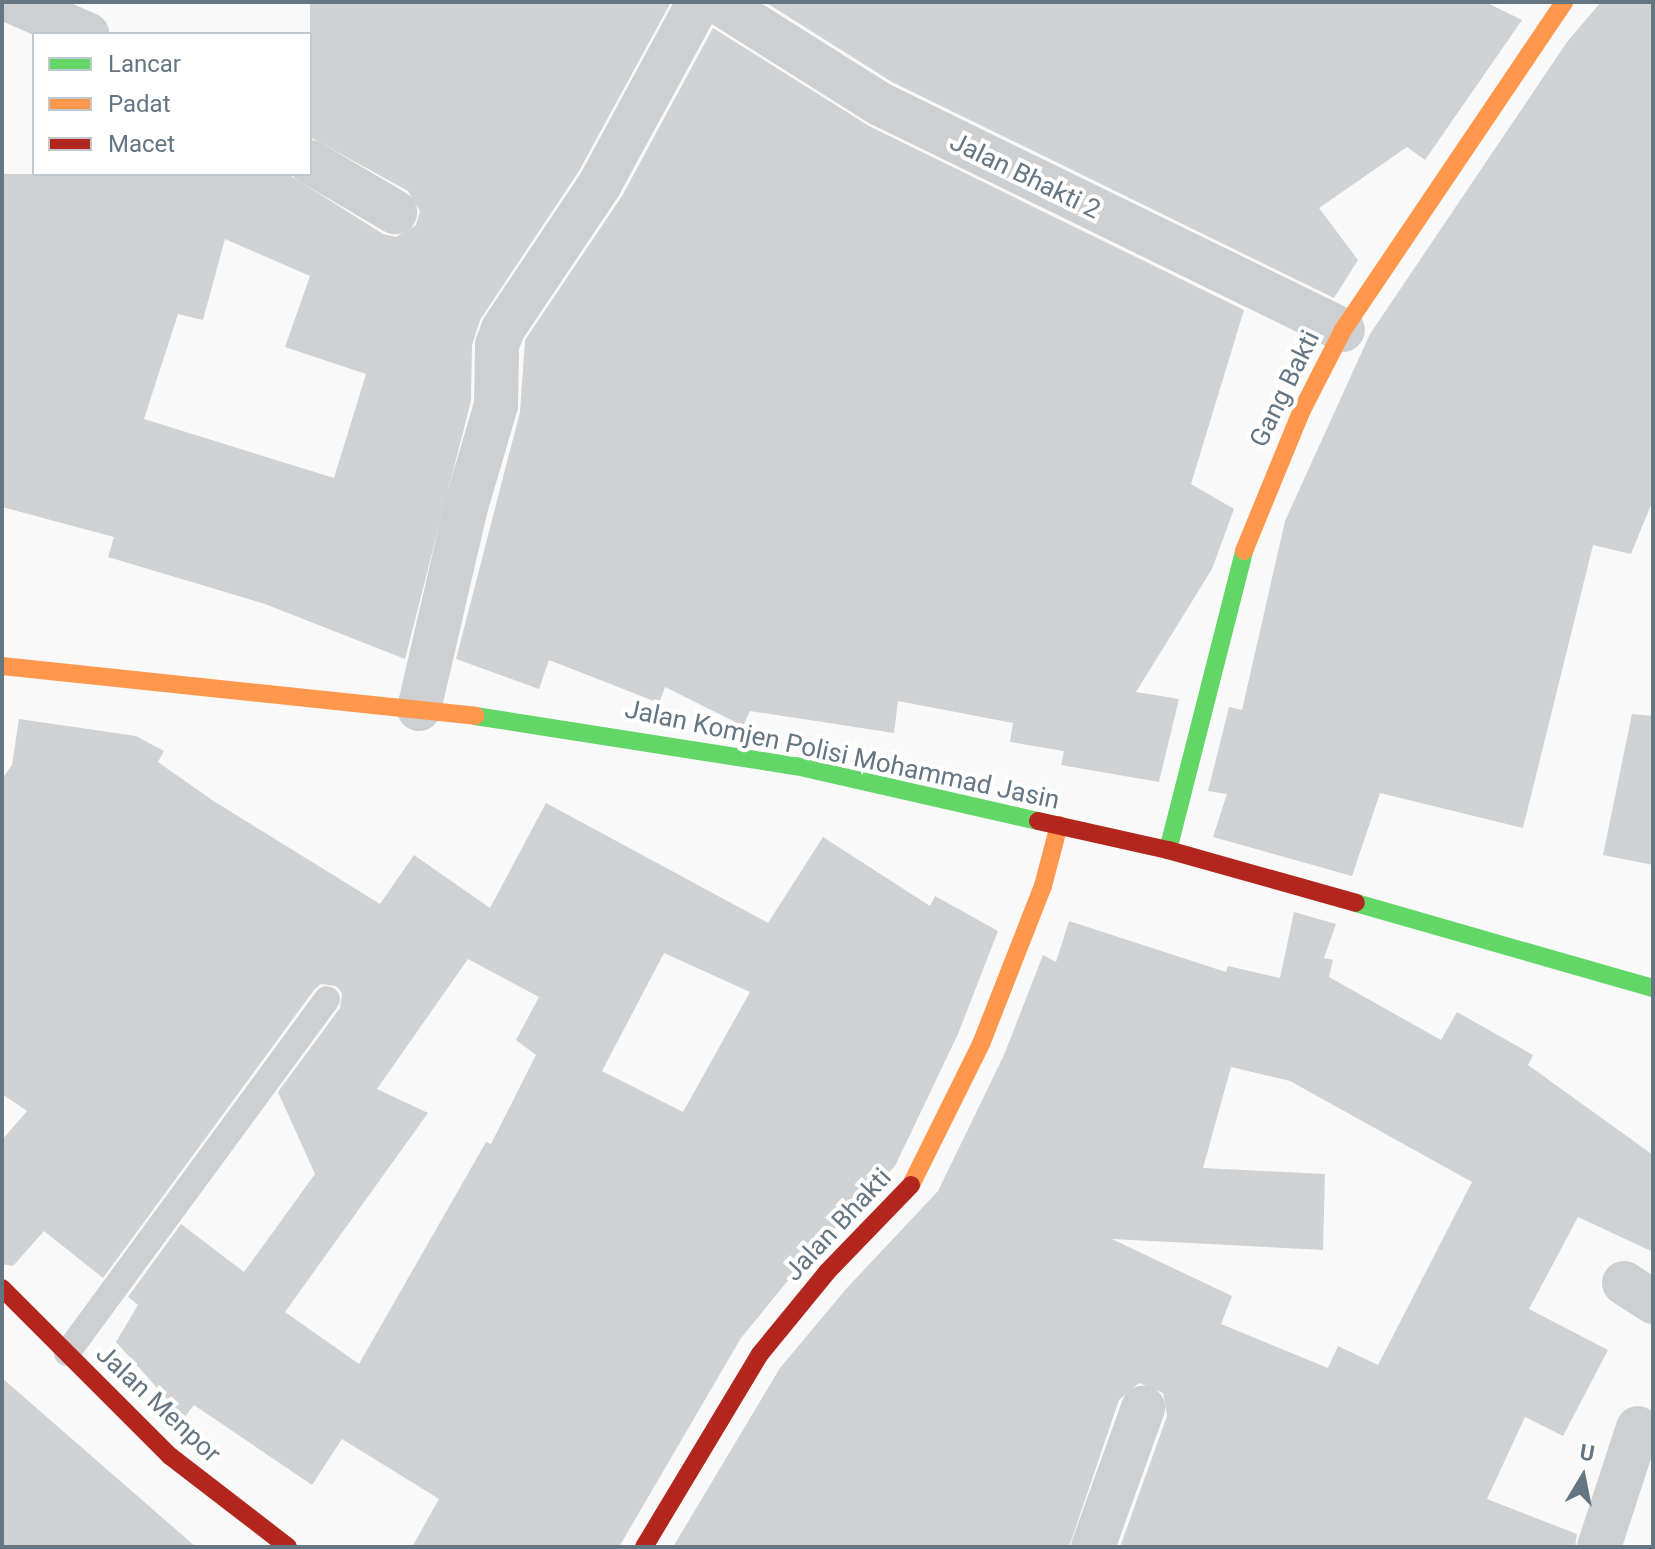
<!DOCTYPE html>
<html>
<head>
<meta charset="utf-8">
<style>
  body { margin:0 }
  #map { position:relative; width:1655px; height:1549px; overflow:hidden; background:#f9f9f9; font-family:Roboto,sans-serif }
  div>[style] { position:absolute }
  .building>* { inset:0; background:#d0d2d3 }
  .lane>* { height:26px; margin:-13px; padding:0 13px; transform-origin:13px; border-radius:13px; background:#cecfd0 }
  .street>* { height:44px; margin:-22px; padding:0 22px; transform-origin:22px; border-radius:22px; background:#cecfd0 }
  .fast>* { height:18px; margin:-9px; padding:0 9px; transform-origin:9px; border-radius:9px; background:#63d668 }
  .slow>* { height:18px; margin:-9px; padding:0 9px; transform-origin:9px; border-radius:9px; background:#ff974d }
  .jam>* { height:18px; margin:-9px; padding:0 9px; transform-origin:9px; border-radius:9px; background:#b3261e }
  span { translate:-50% -50%; white-space:nowrap; text-align:center; line-height:1.15; -webkit-text-stroke:8px #fff; paint-order:stroke }
  .street-label { font-size:26px; color:#657683 }
  .frame { position:absolute; inset:0; border:4px solid #657683; pointer-events:none }
  .legend { position:absolute; left:32px; top:32px; width:280px; height:144px; box-sizing:border-box; background:#fff; border:2px solid #c1c8cd; margin:0; padding:10px 14px; list-style:none; font-size:24px; color:#657683 }
  .legend li { display:flex; align-items:center; gap:16px; height:40px }
  .legend b { width:40px; border:2px solid #c1c8cd }
  .north { position:absolute; left:1543px; top:1437px; width:80px; height:80px; -webkit-text-stroke:6px #fff; paint-order:stroke; rotate:10deg; font-size:22px; font-weight:700; line-height:32px; text-align:center; color:#657683 }
  .north::after { content:''; display:block; margin:auto; width:28px; height:36px; background:#657683; clip-path:polygon(50% 0,100% 100%,50% 72%,0 100%) }
</style>
</head>
<body>
<div id="map">
  <div class="building">
    <i style="clip-path:polygon(evenodd,310px 2px,671px 2px,579px 171px,480px 320px,472px 345px,471px 401px,405px 659px,265px 604px,108px 557px,114px 537px,2px 507px,2px 174px,288px 174px,383px 234px,396px 237px,416px 225px,420px 211px,408px 191px,310px 137px,310px 2px,225px 239px,310px 276px,285px 347px,366px 374px,334px 478px,144px 419px,178px 314px,203px 320px,225px 239px)"></i>
    <i style="clip-path:polygon(765px 2px,1485px 2px,1522px 20px,1425px 160px,1407px 147px,1319px 208px,1358px 260px,1334px 298px,892px 82px)"></i>
    <i style="clip-path:polygon(1601px 2px,1653px 2px,1653px 500px,1631px 554px,1593px 545px,1523px 828px,1380px 793px,1352px 876px,1213px 837px,1227px 794px,1208px 791px,1229px 707px,1242px 710px,1285px 521px,1370px 334px,1567px 42px)"></i>
    <i style="clip-path:polygon(713px 28px,869px 126px,1244px 310px,1191px 484px,1234px 509px,1212px 569px,1136px 692px,1179px 699px,1159px 782px,1061px 765px,1064px 751px,1010px 742px,1013px 723px,898px 701px,894px 733px,750px 711px,743px 726px,665px 687px,659px 703px,549px 660px,539px 689px,456px 659px,520px 412px,525px 340px,622px 196px)"></i>
    <i style="clip-path:polygon(1632px 714px,1653px 716px,1653px 865px,1603px 855px)"></i>
    <i style="clip-path:polygon(evenodd,19px 719px,136px 736px,164px 751px,158px 762px,212px 800px,380px 904px,414px 855px,490px 908px,546px 803px,768px 923px,823px 837px,930px 906px,935px 896px,998px 931px,958px 1034px,895px 1166px,809px 1255px,741px 1338px,619px 1547px,412px 1547px,439px 1499px,342px 1439px,312px 1485px,194px 1405px,184px 1418px,116px 1342px,138px 1305px,128px 1297px,181px 1224px,244px 1272px,315px 1174px,278px 1092px,340px 1008px,342px 993px,336px 986px,321px 984px,314px 990px,103px 1278px,44px 1231px,13px 1266px,2px 1264px,2px 1140px,27px 1111px,2px 1094px,2px 779px,12px 765px,19px 719px,664px 953px,750px 992px,683px 1112px,602px 1071px,664px 953px,19px 719px,468px 959px,539px 997px,516px 1040px,536px 1055px,491px 1144px,486px 1142px,359px 1364px,285px 1312px,428px 1113px,377px 1089px,468px 959px)"></i>
    <i style="clip-path:polygon(evenodd,1294px 912px,1336px 924px,1324px 958px,1333px 960px,1329px 977px,1441px 1040px,1457px 1012px,1533px 1055px,1528px 1065px,1653px 1155px,1653px 1252px,1578px 1217px,1529px 1309px,1608px 1350px,1563px 1436px,1525px 1417px,1487px 1499px,1577px 1534px,1575px 1547px,1120px 1547px,1167px 1416px,1163px 1393px,1139px 1383px,1119px 1400px,1069px 1547px,673px 1547px,780px 1368px,846px 1289px,938px 1191px,1004px 1055px,1043px 955px,1056px 962px,1069px 921px,1226px 972px,1228px 966px,1280px 978px,1294px 912px,1231px 1067px,1290px 1081px,1472px 1182px,1378px 1365px,1338px 1346px,1328px 1368px,1221px 1324px,1232px 1296px,1112px 1239px,1323px 1250px,1325px 1174px,1203px 1168px,1231px 1067px)"></i>
    <i style="clip-path:polygon(2px 1378px,196px 1547px,2px 1547px)"></i>
  </div>
  <div class="lane">
    <i style="left:67px;top:1353px;width:439px;rotate:-53.7deg"></i>
  </div>
  <div class="street">
    <i style="left:13px;top:2px;width:81px;rotate:23.4deg"></i>
    <i style="left:718px;top:2px;width:191px;rotate:32.2deg"></i>
    <i style="left:880px;top:104px;width:515px;rotate:26.02deg"></i>
    <i style="left:310px;top:162px;width:99px;rotate:30.5deg"></i>
    <i style="left:419px;top:709px;width:207px;rotate:-76.9deg"></i>
    <i style="left:466px;top:507px;width:106px;rotate:-73.6deg"></i>
    <i style="left:496px;top:405px;width:60px;rotate:-89deg"></i>
    <i style="left:497px;top:345px;width:17px;rotate:-69deg"></i>
    <i style="left:503px;top:329px;width:174px;rotate:-56.2deg"></i>
    <i style="left:600px;top:184px;width:207px;rotate:-61.5deg"></i>
    <i style="left:1624px;top:1283px;width:35px;rotate:33deg"></i>
    <i style="left:1093px;top:1547px;width:148px;rotate:-70.2deg"></i>
    <i style="left:1599px;top:1547px;width:125px;rotate:-71.9deg"></i>
  </div>
  <div class="fast">
    <i style="left:475px;top:716px;width:325px;rotate:8.9deg"></i>
    <i style="left:796px;top:766px;width:248px;rotate:12.8deg"></i>
    <i style="left:1168px;top:850px;width:309px;rotate:-75.7deg"></i>
    <i style="left:1356px;top:903px;width:309px;rotate:16deg"></i>
  </div>
  <div class="slow">
    <i style="left:1244px;top:551px;width:150px;rotate:-67.7deg"></i>
    <i style="left:1301px;top:412px;width:92px;rotate:-62.9deg"></i>
    <i style="left:1343px;top:330px;width:396px;rotate:-56deg"></i>
    <i style="left:2px;top:666px;width:476px;rotate:6deg"></i>
    <i style="left:911px;top:1185px;width:157px;rotate:-63.6deg"></i>
    <i style="left:981px;top:1044px;width:170px;rotate:-68.6deg"></i>
    <i style="left:1043px;top:886px;width:63px;rotate:-75.3deg"></i>
  </div>
  <div class="jam">
    <i style="left:1038px;top:821px;width:133px;rotate:12.6deg"></i>
    <i style="left:1168px;top:850px;width:195px;rotate:15.7deg"></i>
    <i style="left:2px;top:1288px;width:238px;rotate:45deg"></i>
    <i style="left:170px;top:1456px;width:149px;rotate:37.6deg"></i>
    <i style="left:644px;top:1547px;width:225px;rotate:-59deg"></i>
    <i style="left:760px;top:1354px;width:106px;rotate:-50.7deg"></i>
    <i style="left:827px;top:1272px;width:121px;rotate:-46deg"></i>
  </div>
  <div class="street-label">
    <span style="left:1025px;top:176px;rotate:26deg">Jalan Bhakti 2</span>
    <span style="left:1285px;top:389px;rotate:-64deg">Gang Bakti</span>
    <span style="left:842px;top:755px;rotate:12deg">Jalan Komjen Polisi Mohammad Jasin</span>
    <span style="left:838px;top:1225px;rotate:-47deg">Jalan Bhakti</span>
    <span style="left:158px;top:1404px;rotate:43deg">Jalan Menpor</span>
  </div>
  <div class="frame"></div>
  <ul class="legend">
  <li><b style="height:10px;background:#63d668"></b>Lancar</li>
  <li><b style="height:10px;background:#ff974d"></b>Padat</li>
  <li><b style="height:10px;background:#b3261e"></b>Macet</li>
  </ul>
  <div class="north">U</div>
</div>
</body>
</html>
